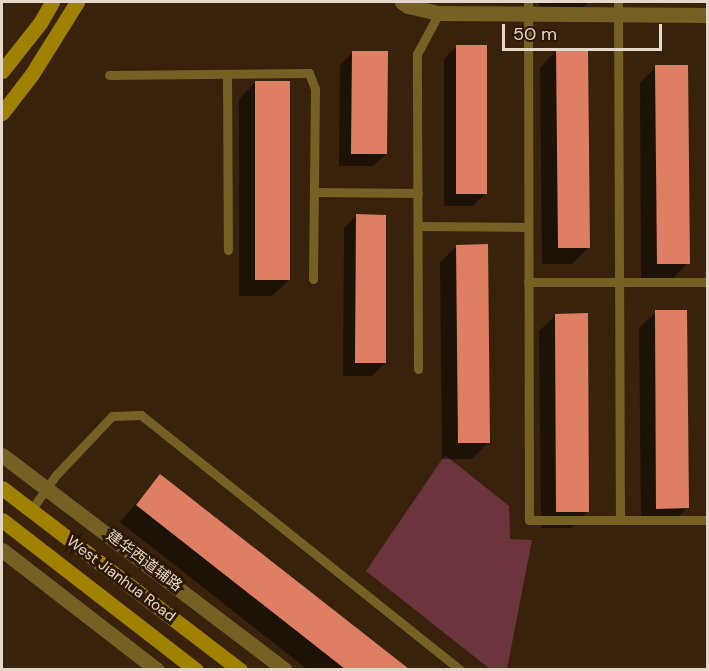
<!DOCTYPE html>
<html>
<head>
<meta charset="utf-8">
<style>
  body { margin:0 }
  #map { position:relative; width:709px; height:671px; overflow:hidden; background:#38220c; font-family:"DM Sans","Noto Sans SC",sans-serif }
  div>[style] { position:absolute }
  .green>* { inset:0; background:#6c353e }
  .shadow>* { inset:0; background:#0007 }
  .building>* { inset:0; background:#de7f63 }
  .service>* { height:9px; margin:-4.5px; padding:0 4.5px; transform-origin:4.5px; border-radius:4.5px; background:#756124 }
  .minor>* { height:15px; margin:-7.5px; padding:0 7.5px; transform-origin:7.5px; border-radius:7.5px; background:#756124 }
  .secondary>* { height:15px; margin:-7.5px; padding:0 7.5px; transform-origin:7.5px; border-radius:7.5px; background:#a18100 }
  span { translate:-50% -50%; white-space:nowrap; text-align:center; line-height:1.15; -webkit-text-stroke:6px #2d1803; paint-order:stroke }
  .street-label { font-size:15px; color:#e5d7ca }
  .frame { position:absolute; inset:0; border:3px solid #e5d7ca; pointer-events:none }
  .scale { position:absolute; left:502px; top:24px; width:160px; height:27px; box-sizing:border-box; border:3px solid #e5d7ca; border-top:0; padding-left:8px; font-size:18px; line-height:21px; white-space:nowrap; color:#e5d7ca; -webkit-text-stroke:4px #2d1803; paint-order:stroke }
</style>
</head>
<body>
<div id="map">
  <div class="green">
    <i style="clip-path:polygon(445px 455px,509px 506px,510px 539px,532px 540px,507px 669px,490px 669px,366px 571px)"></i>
  </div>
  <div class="shadow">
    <i style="clip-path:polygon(539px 2px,589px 2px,575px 16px,539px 16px)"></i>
    <i style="clip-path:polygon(457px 46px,485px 193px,473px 206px,444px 206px,444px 59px)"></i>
    <i style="clip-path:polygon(556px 51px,589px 247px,572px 264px,542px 264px,540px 68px)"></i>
    <i style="clip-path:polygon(353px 52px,386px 154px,373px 166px,339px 166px,340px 65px)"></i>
    <i style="clip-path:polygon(656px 67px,688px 263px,672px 279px,641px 280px,640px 83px)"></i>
    <i style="clip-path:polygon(256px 82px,289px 280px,272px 296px,239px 296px,239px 99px)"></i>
    <i style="clip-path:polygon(356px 216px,385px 363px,372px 376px,343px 376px,344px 228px)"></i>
    <i style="clip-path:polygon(457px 246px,489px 442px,472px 459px,442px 459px,440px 262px)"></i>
    <i style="clip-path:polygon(656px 312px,687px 508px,671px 524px,641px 525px,639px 328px)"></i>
    <i style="clip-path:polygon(556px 315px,587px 511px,571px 528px,541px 528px,539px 331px)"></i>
    <i style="clip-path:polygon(160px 476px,407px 670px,308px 670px,120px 522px)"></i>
  </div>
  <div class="building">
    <i style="clip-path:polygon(456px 45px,487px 45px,487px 194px,456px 194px)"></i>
    <i style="clip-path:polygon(588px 49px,590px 248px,558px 248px,556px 50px)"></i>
    <i style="clip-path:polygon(352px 51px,388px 51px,387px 154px,351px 154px)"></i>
    <i style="clip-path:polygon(655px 65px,688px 65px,690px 264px,657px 264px)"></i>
    <i style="clip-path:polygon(255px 81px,290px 81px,290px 280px,255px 280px)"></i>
    <i style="clip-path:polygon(356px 214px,386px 215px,386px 363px,355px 363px)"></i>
    <i style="clip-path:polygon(488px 244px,490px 443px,458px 443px,456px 245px)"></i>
    <i style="clip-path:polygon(655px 310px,687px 310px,689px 508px,656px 509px)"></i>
    <i style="clip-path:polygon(588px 313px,589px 512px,556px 512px,555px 314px)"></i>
    <i style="clip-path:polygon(160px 474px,409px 669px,345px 669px,136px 505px)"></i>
  </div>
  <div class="service">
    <i style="left:528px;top:2px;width:518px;rotate:89.89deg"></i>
    <i style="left:529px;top:520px;width:179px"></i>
    <i style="left:618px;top:2px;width:518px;rotate:89.78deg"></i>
    <i style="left:227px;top:74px;width:176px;rotate:89.7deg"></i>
    <i style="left:109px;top:75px;width:200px;rotate:-0.6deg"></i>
    <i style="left:309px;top:73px;width:17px;rotate:69deg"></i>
    <i style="left:315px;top:89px;width:190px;rotate:90.6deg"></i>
    <i style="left:315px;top:192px;width:103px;rotate:0.6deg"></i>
    <i style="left:418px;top:226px;width:110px;rotate:0.5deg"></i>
    <i style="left:528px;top:282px;width:180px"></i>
    <i style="left:418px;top:369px;width:315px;rotate:-90.2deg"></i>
    <i style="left:417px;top:54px;width:47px;rotate:-61.8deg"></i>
    <i style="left:31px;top:510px;width:43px;rotate:-54.5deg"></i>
    <i style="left:56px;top:475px;width:81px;rotate:-46.5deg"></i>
    <i style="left:112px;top:416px;width:29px;rotate:-2deg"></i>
    <i style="left:141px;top:415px;width:409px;rotate:38.6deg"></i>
  </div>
  <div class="minor">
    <i style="left:402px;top:2px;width:7px;rotate:34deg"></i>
    <i style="left:408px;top:6px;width:32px;rotate:13deg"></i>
    <i style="left:439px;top:13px;width:269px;rotate:0.4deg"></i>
    <i style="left:2px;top:455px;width:355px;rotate:37.2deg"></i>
    <i style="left:2px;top:550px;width:196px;rotate:37.7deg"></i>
  </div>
  <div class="secondary">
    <i style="left:2px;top:71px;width:61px;rotate:-51.6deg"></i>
    <i style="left:40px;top:23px;width:24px;rotate:-60deg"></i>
    <i style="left:2px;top:113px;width:49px;rotate:-52.4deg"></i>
    <i style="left:32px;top:74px;width:85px;rotate:-58deg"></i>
    <i style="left:2px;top:488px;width:300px;rotate:37.4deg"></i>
    <i style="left:2px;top:520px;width:245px;rotate:37.7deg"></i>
  </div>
  <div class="street-label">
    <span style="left:144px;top:561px;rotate:37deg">建华西道辅路</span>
    <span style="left:121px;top:579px;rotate:37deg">West Jianhua Road</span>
  </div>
  <div class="frame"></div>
  <div class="scale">50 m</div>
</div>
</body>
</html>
